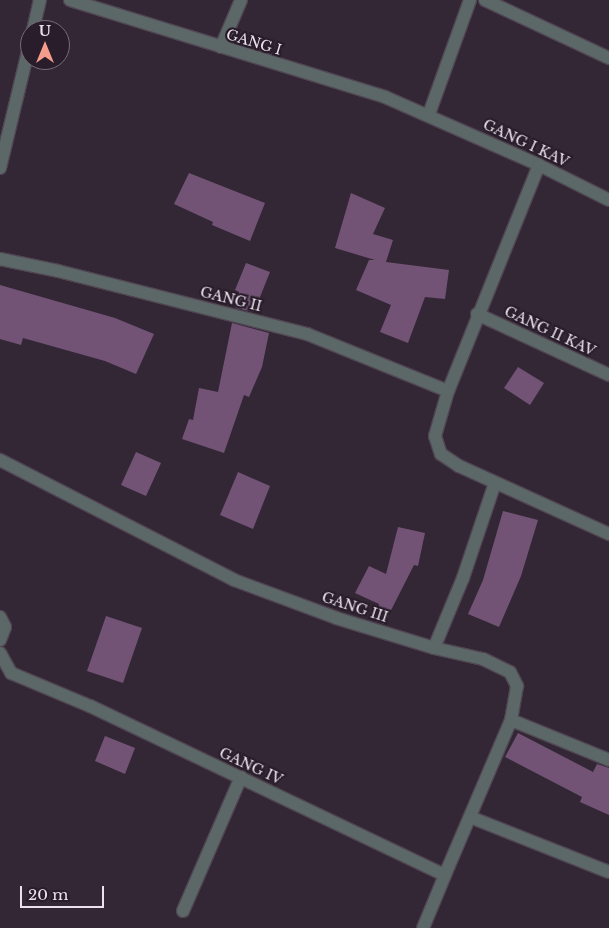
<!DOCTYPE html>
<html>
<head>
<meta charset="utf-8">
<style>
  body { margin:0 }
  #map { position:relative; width:609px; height:928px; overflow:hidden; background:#332735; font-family:"Libre Baskerville",serif }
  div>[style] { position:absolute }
  .building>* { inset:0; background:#725376 }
  .roads { filter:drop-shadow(1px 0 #504552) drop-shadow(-1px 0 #504552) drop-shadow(0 1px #504552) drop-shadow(0 -1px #504552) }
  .street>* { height:12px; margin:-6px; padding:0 6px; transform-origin:6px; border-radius:6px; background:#5c6768 }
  span { translate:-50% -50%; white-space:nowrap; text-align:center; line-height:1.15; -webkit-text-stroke:4.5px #291d2b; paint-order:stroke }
  .street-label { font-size:14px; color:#eae2eb }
  .north { position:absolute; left:20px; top:20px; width:50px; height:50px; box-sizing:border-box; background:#291d2b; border:1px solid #766c78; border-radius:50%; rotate:0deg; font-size:14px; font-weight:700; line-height:20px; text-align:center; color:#eae2eb }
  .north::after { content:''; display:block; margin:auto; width:18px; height:22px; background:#f49d8b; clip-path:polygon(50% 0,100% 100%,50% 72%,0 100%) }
  .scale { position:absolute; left:20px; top:886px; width:84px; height:22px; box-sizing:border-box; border:2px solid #eae2eb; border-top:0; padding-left:6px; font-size:15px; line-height:18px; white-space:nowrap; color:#eae2eb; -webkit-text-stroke:4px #291d2b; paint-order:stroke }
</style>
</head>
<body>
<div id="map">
  <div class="building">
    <i style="clip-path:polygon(189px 173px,265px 203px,250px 241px,212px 225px,213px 222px,174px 204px)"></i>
    <i style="clip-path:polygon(351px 193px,385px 208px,373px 234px,393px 240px,386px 262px,449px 270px,445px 299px,425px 297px,408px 343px,380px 332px,391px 305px,356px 290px,369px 260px,375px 260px,335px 248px)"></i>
    <i style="clip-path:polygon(246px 263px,270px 272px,254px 312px,236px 308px,239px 292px,235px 290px)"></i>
    <i style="clip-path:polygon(0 285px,115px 318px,154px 334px,136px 374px,105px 361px,23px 338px,21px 345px,0 339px)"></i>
    <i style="clip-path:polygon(232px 323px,269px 333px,262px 367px,249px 397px,244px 395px,224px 453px,182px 439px,189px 419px,193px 420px,199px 388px,218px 392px)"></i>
    <i style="clip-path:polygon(518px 367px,544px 383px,530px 405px,504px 388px)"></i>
    <i style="clip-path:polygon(136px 452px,161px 463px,146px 496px,121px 485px)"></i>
    <i style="clip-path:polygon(238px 472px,270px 486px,253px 529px,220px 515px)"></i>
    <i style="clip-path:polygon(503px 511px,538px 520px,521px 576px,499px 627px,468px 614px,483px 580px)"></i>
    <i style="clip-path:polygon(398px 527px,425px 533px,418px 566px,414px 565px,384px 624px,375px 621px,379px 604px,355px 593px,369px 566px,386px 574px)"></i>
    <i style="clip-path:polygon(106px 616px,142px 628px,123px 683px,87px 671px)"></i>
    <i style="clip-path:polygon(518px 733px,593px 772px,597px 764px,609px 768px,609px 815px,580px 802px,582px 797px,505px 757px)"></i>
    <i style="clip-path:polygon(105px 736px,135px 748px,125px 774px,95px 761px)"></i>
  </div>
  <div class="roads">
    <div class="street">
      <i style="left:70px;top:0;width:330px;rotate:17.1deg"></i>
      <i style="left:385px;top:97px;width:168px;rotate:23.8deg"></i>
      <i style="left:539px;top:165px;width:78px;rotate:26.6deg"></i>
      <i style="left:485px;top:0;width:137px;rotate:25.1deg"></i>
      <i style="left:33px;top:30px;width:31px;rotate:-77deg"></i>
      <i style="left:221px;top:47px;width:51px;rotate:-66.9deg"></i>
      <i style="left:429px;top:114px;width:121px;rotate:-70.2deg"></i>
      <i style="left:539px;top:165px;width:244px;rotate:111.9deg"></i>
      <i style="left:448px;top:391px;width:47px;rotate:106.1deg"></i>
      <i style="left:435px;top:436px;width:19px;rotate:72deg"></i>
      <i style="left:441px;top:454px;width:22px;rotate:34deg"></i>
      <i style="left:459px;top:466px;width:165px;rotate:24.4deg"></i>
      <i style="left:0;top:168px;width:129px;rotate:-76.5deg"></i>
      <i style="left:0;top:259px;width:59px;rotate:11.7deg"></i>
      <i style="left:58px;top:271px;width:257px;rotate:14.2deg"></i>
      <i style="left:307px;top:334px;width:152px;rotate:22deg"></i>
      <i style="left:477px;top:314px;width:145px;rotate:24.8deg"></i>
      <i style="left:0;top:460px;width:263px;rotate:27.1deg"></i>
      <i style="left:234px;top:580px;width:109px;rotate:20.4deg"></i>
      <i style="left:336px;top:618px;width:102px;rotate:17deg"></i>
      <i style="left:434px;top:648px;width:50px;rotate:12.7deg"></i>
      <i style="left:483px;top:659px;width:30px;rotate:26deg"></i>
      <i style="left:510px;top:672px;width:16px;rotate:63deg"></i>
      <i style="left:517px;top:686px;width:35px;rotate:100deg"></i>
      <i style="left:511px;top:720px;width:168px;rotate:113.1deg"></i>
      <i style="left:0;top:617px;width:11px;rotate:63deg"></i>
      <i style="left:5px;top:627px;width:14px;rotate:111deg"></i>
      <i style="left:434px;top:648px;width:76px;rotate:-67.5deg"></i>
      <i style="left:463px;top:578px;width:100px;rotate:-71.4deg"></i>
      <i style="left:0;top:653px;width:23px;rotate:61deg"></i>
      <i style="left:11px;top:673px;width:86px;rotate:22.7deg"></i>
      <i style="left:90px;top:706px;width:393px;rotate:25.5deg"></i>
      <i style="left:445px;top:875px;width:57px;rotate:112.5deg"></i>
      <i style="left:511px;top:720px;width:106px;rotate:22.2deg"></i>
      <i style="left:470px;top:817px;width:149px;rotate:21.6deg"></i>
      <i style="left:183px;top:911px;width:146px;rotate:-66.6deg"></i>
    </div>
  </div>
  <div class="street-label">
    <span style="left:254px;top:42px;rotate:17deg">GANG I</span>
    <span style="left:526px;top:143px;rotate:25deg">GANG I KAV</span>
    <span style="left:231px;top:299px;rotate:14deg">GANG II</span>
    <span style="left:550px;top:331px;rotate:25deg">GANG II KAV</span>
    <span style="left:355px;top:607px;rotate:18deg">GANG III</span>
    <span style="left:251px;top:766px;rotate:25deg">GANG IV</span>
  </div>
  <div class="north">U</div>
  <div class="scale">20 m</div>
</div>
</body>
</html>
